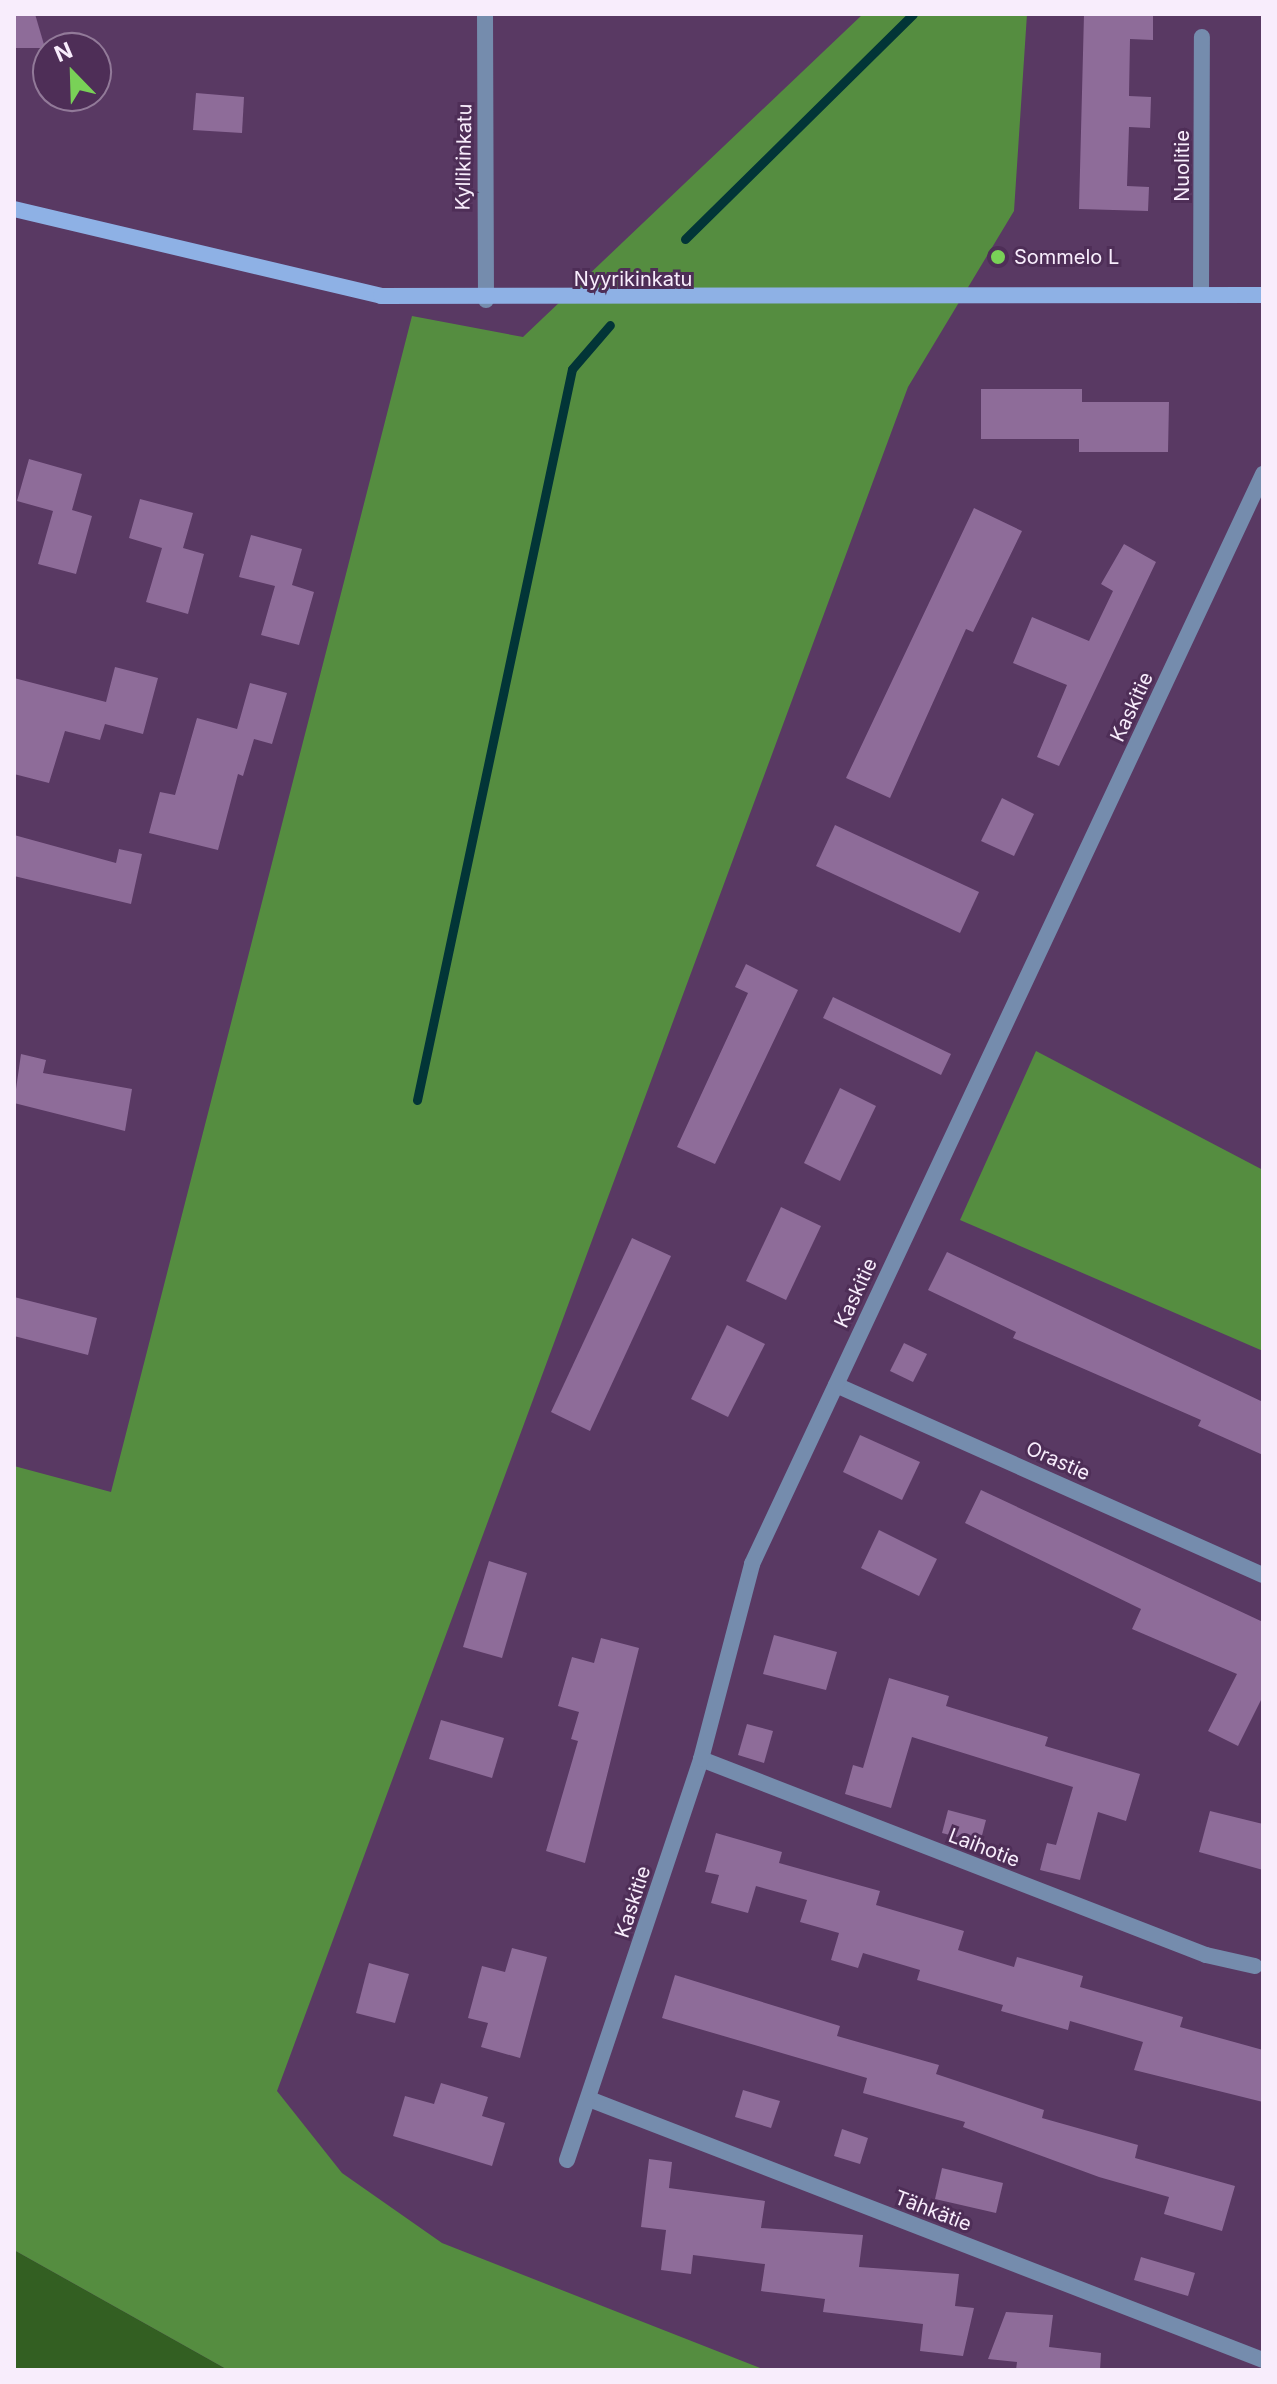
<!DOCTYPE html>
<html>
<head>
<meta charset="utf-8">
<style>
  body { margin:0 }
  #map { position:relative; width:1277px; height:2384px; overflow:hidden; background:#593963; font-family:Inter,sans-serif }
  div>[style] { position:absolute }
  .green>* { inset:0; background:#335f22 }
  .forest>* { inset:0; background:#558d40 }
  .stream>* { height:9px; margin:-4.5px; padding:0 4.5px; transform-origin:4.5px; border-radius:4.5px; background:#023537 }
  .building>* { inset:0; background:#8e6c99 }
  .street>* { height:16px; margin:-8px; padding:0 8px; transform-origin:8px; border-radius:8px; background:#758cad }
  .secondary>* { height:16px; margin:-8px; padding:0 8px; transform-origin:8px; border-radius:8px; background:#8eb1e5 }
  .dots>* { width:22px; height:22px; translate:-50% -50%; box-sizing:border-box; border:4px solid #4e2e57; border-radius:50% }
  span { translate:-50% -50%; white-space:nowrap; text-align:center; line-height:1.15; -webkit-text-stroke:6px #4e2e57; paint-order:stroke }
  .street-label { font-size:20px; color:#f8edfc }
  .poi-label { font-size:20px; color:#f8edfc }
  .left { translate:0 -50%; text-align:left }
  .frame { position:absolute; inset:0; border:16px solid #f8edfc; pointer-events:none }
  .north { position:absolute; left:32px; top:32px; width:80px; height:80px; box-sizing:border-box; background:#4e2e57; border:2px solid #927a99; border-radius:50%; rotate:337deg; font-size:22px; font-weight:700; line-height:32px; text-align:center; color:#f8edfc }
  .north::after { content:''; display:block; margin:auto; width:28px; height:36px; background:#79d157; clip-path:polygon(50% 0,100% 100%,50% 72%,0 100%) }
</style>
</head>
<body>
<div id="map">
  <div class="green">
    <i style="clip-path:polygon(14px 2250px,228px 2370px,14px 2370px)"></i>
  </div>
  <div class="forest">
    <i style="clip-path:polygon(863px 14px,1027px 14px,1014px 211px,908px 387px,277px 2091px,342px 2173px,442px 2243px,765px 2370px,228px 2370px,14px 2250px,14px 1466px,111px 1492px,412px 316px,523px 337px)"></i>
    <i style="clip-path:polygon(1036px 1051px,1263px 1170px,1263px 1351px,960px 1220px)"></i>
  </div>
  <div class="stream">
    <i style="left:685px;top:239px;width:320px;rotate:-44.6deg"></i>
    <i style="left:417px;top:1100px;width:747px;rotate:-78.03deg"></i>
    <i style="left:572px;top:369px;width:58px;rotate:-49.2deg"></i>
  </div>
  <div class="building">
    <i style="clip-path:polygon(14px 14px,35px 14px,45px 48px,14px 48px)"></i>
    <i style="clip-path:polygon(1084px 14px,1153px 14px,1153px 40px,1130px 39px,1129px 96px,1151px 97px,1150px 128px,1129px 127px,1127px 186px,1149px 187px,1148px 211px,1079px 209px)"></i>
    <i style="clip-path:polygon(196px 93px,244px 97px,242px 133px,193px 130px)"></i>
    <i style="clip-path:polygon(981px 389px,1082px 389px,1082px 402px,1169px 402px,1168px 452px,1079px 452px,1079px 439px,981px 439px)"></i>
    <i style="clip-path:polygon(29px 459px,82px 474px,72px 510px,92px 516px,76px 574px,38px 564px,53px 511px,17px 501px)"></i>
    <i style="clip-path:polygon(140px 499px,193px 513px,183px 548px,204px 554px,188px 614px,146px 602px,162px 548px,129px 538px)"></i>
    <i style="clip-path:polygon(974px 508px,1022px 531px,973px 632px,966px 629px,890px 798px,846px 778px)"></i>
    <i style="clip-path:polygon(251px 535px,302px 549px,292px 585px,314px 592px,299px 645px,261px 635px,275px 586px,239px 577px)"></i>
    <i style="clip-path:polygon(1124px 544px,1156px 562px,1059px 766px,1037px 757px,1067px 685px,1013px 663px,1032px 617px,1089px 641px,1113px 591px,1101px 584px)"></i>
    <i style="clip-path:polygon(115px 667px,158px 678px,143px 734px,105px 724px,100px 740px,65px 731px,49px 783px,14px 774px,14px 678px,106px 702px)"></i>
    <i style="clip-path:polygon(250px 683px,287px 693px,272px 744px,254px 739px,243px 776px,238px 774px,218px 850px,149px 833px,160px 792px,175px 795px,197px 718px,237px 729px)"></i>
    <i style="clip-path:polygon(1002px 798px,1034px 814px,1014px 856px,981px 841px)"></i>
    <i style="clip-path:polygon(835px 825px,979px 892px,960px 933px,816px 866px)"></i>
    <i style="clip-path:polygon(14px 835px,116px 863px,119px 849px,142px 854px,131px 904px,14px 876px)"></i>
    <i style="clip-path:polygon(746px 964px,798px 990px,715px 1164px,677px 1147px,748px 993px,735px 987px)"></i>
    <i style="clip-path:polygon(833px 997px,951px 1054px,941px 1075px,823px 1018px)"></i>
    <i style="clip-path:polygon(21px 1054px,46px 1060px,43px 1073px,132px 1089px,125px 1131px,14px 1103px)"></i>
    <i style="clip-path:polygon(840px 1088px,876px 1106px,840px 1181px,804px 1163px)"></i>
    <i style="clip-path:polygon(781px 1207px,821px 1226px,786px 1300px,746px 1281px)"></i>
    <i style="clip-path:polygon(632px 1238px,671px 1256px,590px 1431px,551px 1412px)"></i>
    <i style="clip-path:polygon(947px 1252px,1263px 1402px,1263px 1455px,1198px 1426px,1201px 1420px,1013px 1338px,1016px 1332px,928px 1290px)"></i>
    <i style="clip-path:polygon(14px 1297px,97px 1318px,88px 1355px,14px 1336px)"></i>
    <i style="clip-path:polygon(727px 1325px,765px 1344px,728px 1417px,691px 1399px)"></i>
    <i style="clip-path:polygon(904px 1343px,927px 1354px,913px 1382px,890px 1371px)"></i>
    <i style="clip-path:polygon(860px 1435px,920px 1462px,902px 1500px,843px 1472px)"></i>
    <i style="clip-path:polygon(981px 1490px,1263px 1622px,1263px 1696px,1238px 1746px,1208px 1731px,1237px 1674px,1132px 1629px,1141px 1609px,965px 1523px)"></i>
    <i style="clip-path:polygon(879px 1530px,937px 1559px,919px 1596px,861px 1568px)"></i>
    <i style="clip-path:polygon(489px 1561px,527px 1573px,502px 1658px,463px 1647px)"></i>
    <i style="clip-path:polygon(774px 1635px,837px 1652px,826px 1690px,763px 1674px)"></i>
    <i style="clip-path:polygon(601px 1638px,639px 1648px,585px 1863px,546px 1851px,578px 1741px,571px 1739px,579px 1712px,558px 1706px,572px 1657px,594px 1663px)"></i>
    <i style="clip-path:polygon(889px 1678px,949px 1696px,946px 1706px,1048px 1737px,1045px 1746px,1140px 1774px,1126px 1821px,1098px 1812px,1080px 1880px,1040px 1870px,1047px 1843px,1056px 1845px,1073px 1787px,912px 1737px,891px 1808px,845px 1794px,853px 1765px,863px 1768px)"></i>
    <i style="clip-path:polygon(441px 1720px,504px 1738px,492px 1778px,429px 1759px)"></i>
    <i style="clip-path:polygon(747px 1724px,773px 1731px,764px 1763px,738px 1755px)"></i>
    <i style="clip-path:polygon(948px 1810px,986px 1820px,980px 1843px,942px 1833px)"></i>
    <i style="clip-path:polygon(1210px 1811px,1263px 1824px,1263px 1870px,1199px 1852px)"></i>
    <i style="clip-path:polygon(716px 1833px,782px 1852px,779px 1863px,880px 1891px,876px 1905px,964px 1931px,958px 1950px,1014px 1967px,1017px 1957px,1083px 1976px,1080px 1987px,1183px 2017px,1180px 2027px,1263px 2050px,1263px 2102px,1134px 2070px,1143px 2042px,1070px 2021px,1068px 2030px,1001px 2011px,1003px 2005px,917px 1980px,920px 1970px,863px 1953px,858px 1968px,831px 1960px,839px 1933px,800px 1922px,807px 1900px,756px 1886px,748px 1913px,711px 1903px,719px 1875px,705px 1872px)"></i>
    <i style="clip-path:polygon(512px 1948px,547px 1957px,520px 2058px,481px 2047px,488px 2023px,468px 2018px,482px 1966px,505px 1972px)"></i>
    <i style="clip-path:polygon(369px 1963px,409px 1974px,395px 2023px,356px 2013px)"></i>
    <i style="clip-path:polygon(675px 1975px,840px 2026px,837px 2036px,939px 2065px,936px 2074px,1044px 2110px,1042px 2118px,1138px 2145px,1135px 2158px,1235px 2186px,1222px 2231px,1164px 2214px,1169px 2197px,1099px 2177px,963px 2127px,965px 2122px,863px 2093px,867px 2078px,662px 2018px)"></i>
    <i style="clip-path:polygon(441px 2083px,488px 2097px,482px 2116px,505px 2123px,492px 2166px,393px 2136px,405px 2096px,434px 2104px)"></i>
    <i style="clip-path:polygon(743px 2090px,780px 2101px,771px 2128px,735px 2117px)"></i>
    <i style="clip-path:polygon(842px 2129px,868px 2138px,860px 2164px,834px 2156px)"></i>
    <i style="clip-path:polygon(649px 2159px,672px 2162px,669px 2188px,765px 2201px,761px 2228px,863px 2235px,859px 2267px,959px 2274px,955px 2306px,974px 2308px,963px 2356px,920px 2351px,923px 2324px,823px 2312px,825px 2299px,761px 2291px,765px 2264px,693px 2255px,691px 2274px,661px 2270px,666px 2230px,641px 2227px)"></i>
    <i style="clip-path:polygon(942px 2168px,1003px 2183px,996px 2213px,935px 2199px)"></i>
    <i style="clip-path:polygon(1141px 2257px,1195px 2273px,1188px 2296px,1134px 2280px)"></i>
    <i style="clip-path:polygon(1006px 2312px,1053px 2315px,1049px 2347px,1101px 2353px,1100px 2370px,1016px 2370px,1017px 2362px,988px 2359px)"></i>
  </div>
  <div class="street">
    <i style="left:485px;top:14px;width:286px;rotate:89.8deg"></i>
    <i style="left:1201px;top:295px;width:258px;rotate:-89.8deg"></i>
    <i style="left:836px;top:1385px;width:467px;rotate:24deg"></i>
    <i style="left:701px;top:1759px;width:542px;rotate:21.21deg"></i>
    <i style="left:1206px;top:1955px;width:50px;rotate:12.7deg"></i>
    <i style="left:589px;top:2099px;width:723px;rotate:21.17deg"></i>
    <i style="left:567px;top:2160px;width:423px;rotate:-71.5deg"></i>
    <i style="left:701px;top:1759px;width:202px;rotate:-75.3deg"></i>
    <i style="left:752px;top:1564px;width:1204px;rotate:-64.88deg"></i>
  </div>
  <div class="secondary">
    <i style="left:14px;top:209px;width:377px;rotate:13.3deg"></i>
    <i style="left:381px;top:296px;width:882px;rotate:-0.06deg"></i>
  </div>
  <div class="dots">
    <i style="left:998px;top:257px;background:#79d157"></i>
  </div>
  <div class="street-label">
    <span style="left:464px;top:157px;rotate:-89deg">Kyllikinkatu</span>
    <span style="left:1182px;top:166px;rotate:-90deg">Nuolitie</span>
    <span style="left:633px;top:279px">Nyyrikinkatu</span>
    <span style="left:1132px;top:707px;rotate:-65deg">Kaskitie</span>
    <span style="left:856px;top:1293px;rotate:-65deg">Kaskitie</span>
    <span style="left:1058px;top:1461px;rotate:24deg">Orastie</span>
    <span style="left:984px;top:1848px;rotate:21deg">Laihotie</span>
    <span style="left:633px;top:1902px;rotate:-72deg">Kaskitie</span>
    <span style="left:933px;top:2211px;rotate:21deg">Tähkätie</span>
  </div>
  <div class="poi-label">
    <span class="left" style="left:1014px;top:257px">Sommelo L</span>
  </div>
  <div class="frame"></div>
  <div class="north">N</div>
</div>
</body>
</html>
